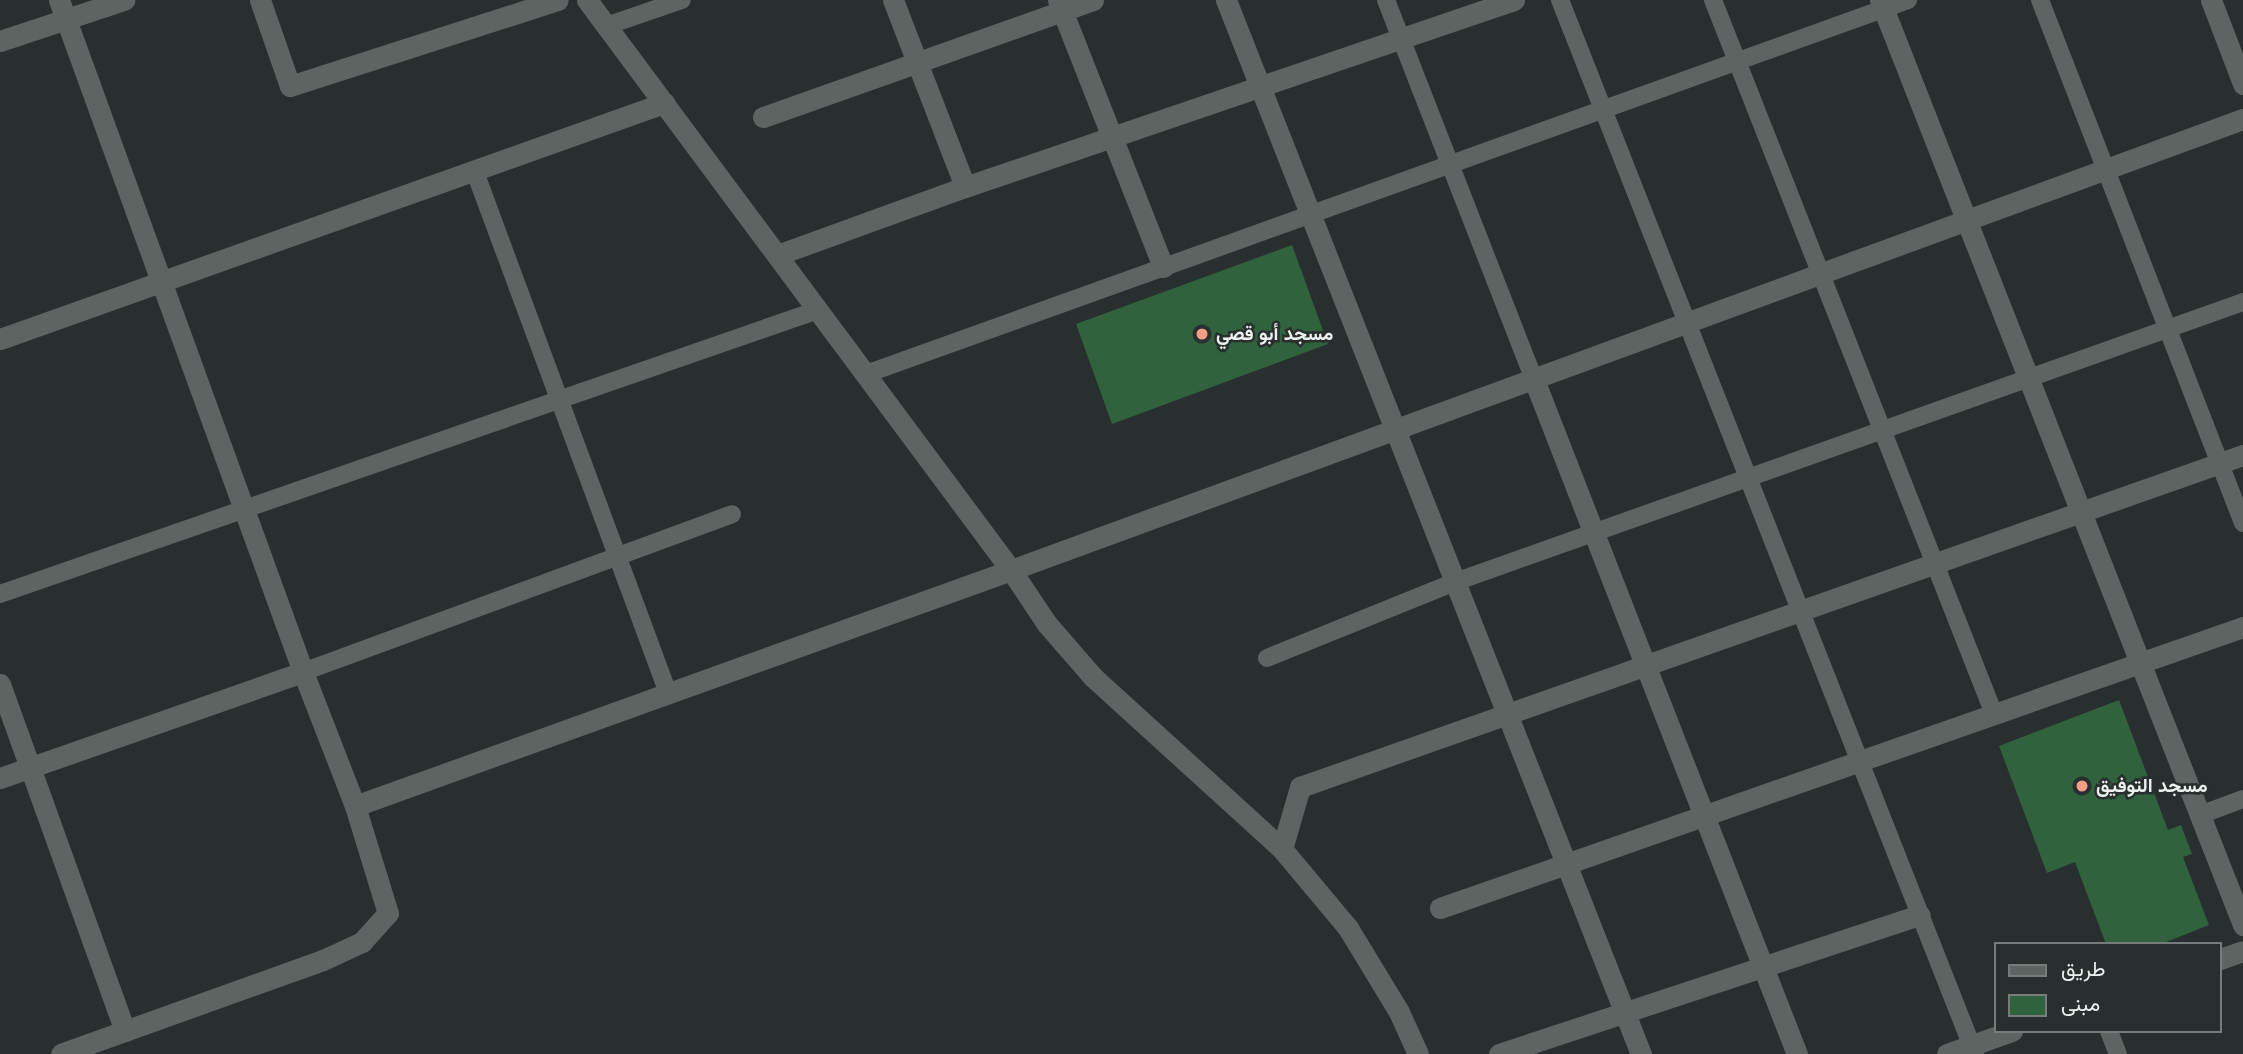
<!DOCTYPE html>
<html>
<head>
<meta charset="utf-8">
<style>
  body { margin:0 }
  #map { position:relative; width:2243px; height:1054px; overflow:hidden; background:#292f2e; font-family:Quicksand,Vazirmatn,sans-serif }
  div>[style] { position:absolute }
  .building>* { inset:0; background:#2f623d }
  .lane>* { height:18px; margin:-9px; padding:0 9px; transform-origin:9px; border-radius:9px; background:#5d6462 }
  .street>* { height:21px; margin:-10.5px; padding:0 10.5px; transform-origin:10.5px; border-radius:10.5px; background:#5d6462 }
  .secondary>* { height:21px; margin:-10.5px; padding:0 10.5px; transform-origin:10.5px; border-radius:10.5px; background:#5d6462 }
  .dots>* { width:19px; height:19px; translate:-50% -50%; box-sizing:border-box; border:4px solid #292f2e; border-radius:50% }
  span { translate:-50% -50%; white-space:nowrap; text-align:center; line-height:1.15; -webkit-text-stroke:5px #292f2e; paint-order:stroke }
  .poi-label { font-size:19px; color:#ecf0ef; font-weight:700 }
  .left { translate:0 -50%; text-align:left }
  .legend { position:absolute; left:1994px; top:942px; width:228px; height:91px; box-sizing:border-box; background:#292f2e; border:2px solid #777c7b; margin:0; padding:9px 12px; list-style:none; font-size:21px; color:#ecf0ef }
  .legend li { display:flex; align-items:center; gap:14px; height:35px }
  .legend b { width:35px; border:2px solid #777c7b }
</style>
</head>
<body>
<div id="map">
  <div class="building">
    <i style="clip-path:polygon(1292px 245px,1328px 344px,1112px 424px,1076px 324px)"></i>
    <i style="clip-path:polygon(2119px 700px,2168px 830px,2181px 825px,2192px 854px,2183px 857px,2209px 925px,2161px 944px,2106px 944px,2075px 862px,2047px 873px,1999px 746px)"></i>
  </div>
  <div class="lane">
    <i style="left:1386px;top:0;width:405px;rotate:68.7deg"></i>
    <i style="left:1560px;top:0;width:1133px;rotate:68.51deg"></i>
    <i style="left:1713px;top:0;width:767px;rotate:68.52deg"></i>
    <i style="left:2040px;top:0;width:561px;rotate:68.79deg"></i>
    <i style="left:606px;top:26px;width:80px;rotate:-18.9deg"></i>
    <i style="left:475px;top:172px;width:556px;rotate:69.67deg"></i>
    <i style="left:866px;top:374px;width:1107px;rotate:-19.74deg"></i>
    <i style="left:0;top:594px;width:866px;rotate:-19.15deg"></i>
    <i style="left:1267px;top:658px;width:203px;rotate:-22deg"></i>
    <i style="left:1455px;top:582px;width:836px;rotate:-19.56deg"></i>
    <i style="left:303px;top:672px;width:457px;rotate:-20.2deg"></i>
    <i style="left:2200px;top:815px;width:46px;rotate:-20.4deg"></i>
    <i style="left:2109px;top:1031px;width:25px;rotate:69deg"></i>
  </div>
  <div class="street">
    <i style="left:260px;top:0;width:91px;rotate:70.8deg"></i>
    <i style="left:290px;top:86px;width:281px;rotate:-17.8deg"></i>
    <i style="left:587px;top:0;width:710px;rotate:53.36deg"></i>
    <i style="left:1011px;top:570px;width:65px;rotate:56.3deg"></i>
    <i style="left:1047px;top:624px;width:70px;rotate:49deg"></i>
    <i style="left:1093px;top:677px;width:256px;rotate:42.3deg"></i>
    <i style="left:1282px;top:849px;width:103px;rotate:50.1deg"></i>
    <i style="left:1348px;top:928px;width:98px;rotate:58.7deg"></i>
    <i style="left:1399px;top:1012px;width:46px;rotate:65.7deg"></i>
    <i style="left:893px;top:0;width:200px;rotate:68.9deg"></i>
    <i style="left:1058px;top:0;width:287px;rotate:68.5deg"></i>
    <i style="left:1226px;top:0;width:1133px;rotate:68.51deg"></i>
    <i style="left:1880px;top:0;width:994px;rotate:68.57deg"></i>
    <i style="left:2211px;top:0;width:90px;rotate:69.1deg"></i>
    <i style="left:0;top:41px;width:131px;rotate:-18.3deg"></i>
    <i style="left:763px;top:117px;width:350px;rotate:-19.5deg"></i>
    <i style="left:777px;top:255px;width:200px;rotate:-19.9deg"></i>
    <i style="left:965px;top:187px;width:580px;rotate:-18.81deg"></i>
    <i style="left:0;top:339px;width:705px;rotate:-19.57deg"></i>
    <i style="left:1533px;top:377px;width:727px;rotate:68.7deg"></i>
    <i style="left:0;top:684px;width:369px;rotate:70.2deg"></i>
    <i style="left:0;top:778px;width:321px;rotate:-19.3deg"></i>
    <i style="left:355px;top:806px;width:697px;rotate:-19.79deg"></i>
    <i style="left:1011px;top:570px;width:1312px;rotate:-20.11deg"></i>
    <i style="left:1282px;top:849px;width:65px;rotate:-73.8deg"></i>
    <i style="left:1300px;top:787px;width:1000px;rotate:-19.4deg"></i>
    <i style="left:1440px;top:908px;width:851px;rotate:-19.29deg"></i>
    <i style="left:2220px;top:959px;width:24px;rotate:-19deg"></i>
    <i style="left:1499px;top:1054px;width:443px;rotate:-18.3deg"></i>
    <i style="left:1947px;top:1054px;width:69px;rotate:-19.5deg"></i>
  </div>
  <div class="secondary">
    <i style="left:59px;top:0;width:715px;rotate:70.04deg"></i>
    <i style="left:303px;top:672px;width:144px;rotate:68.8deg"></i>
    <i style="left:355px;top:806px;width:112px;rotate:72.9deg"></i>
    <i style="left:388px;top:913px;width:39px;rotate:132deg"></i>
    <i style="left:362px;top:942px;width:43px;rotate:155.2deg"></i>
    <i style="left:323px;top:960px;width:278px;rotate:160.3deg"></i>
  </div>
  <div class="dots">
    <i style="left:1202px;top:334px;background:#f39f85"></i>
    <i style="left:2082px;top:786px;background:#f39f85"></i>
  </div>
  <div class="poi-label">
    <span class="left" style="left:1216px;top:334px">مسجد أبو قصي</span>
    <span class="left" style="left:2096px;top:786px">مسجد التوفيق</span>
  </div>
  <ul class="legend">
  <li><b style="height:9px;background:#5d6462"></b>طريق</li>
  <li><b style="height:19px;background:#2f623d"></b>مبنى</li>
  </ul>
</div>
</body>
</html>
